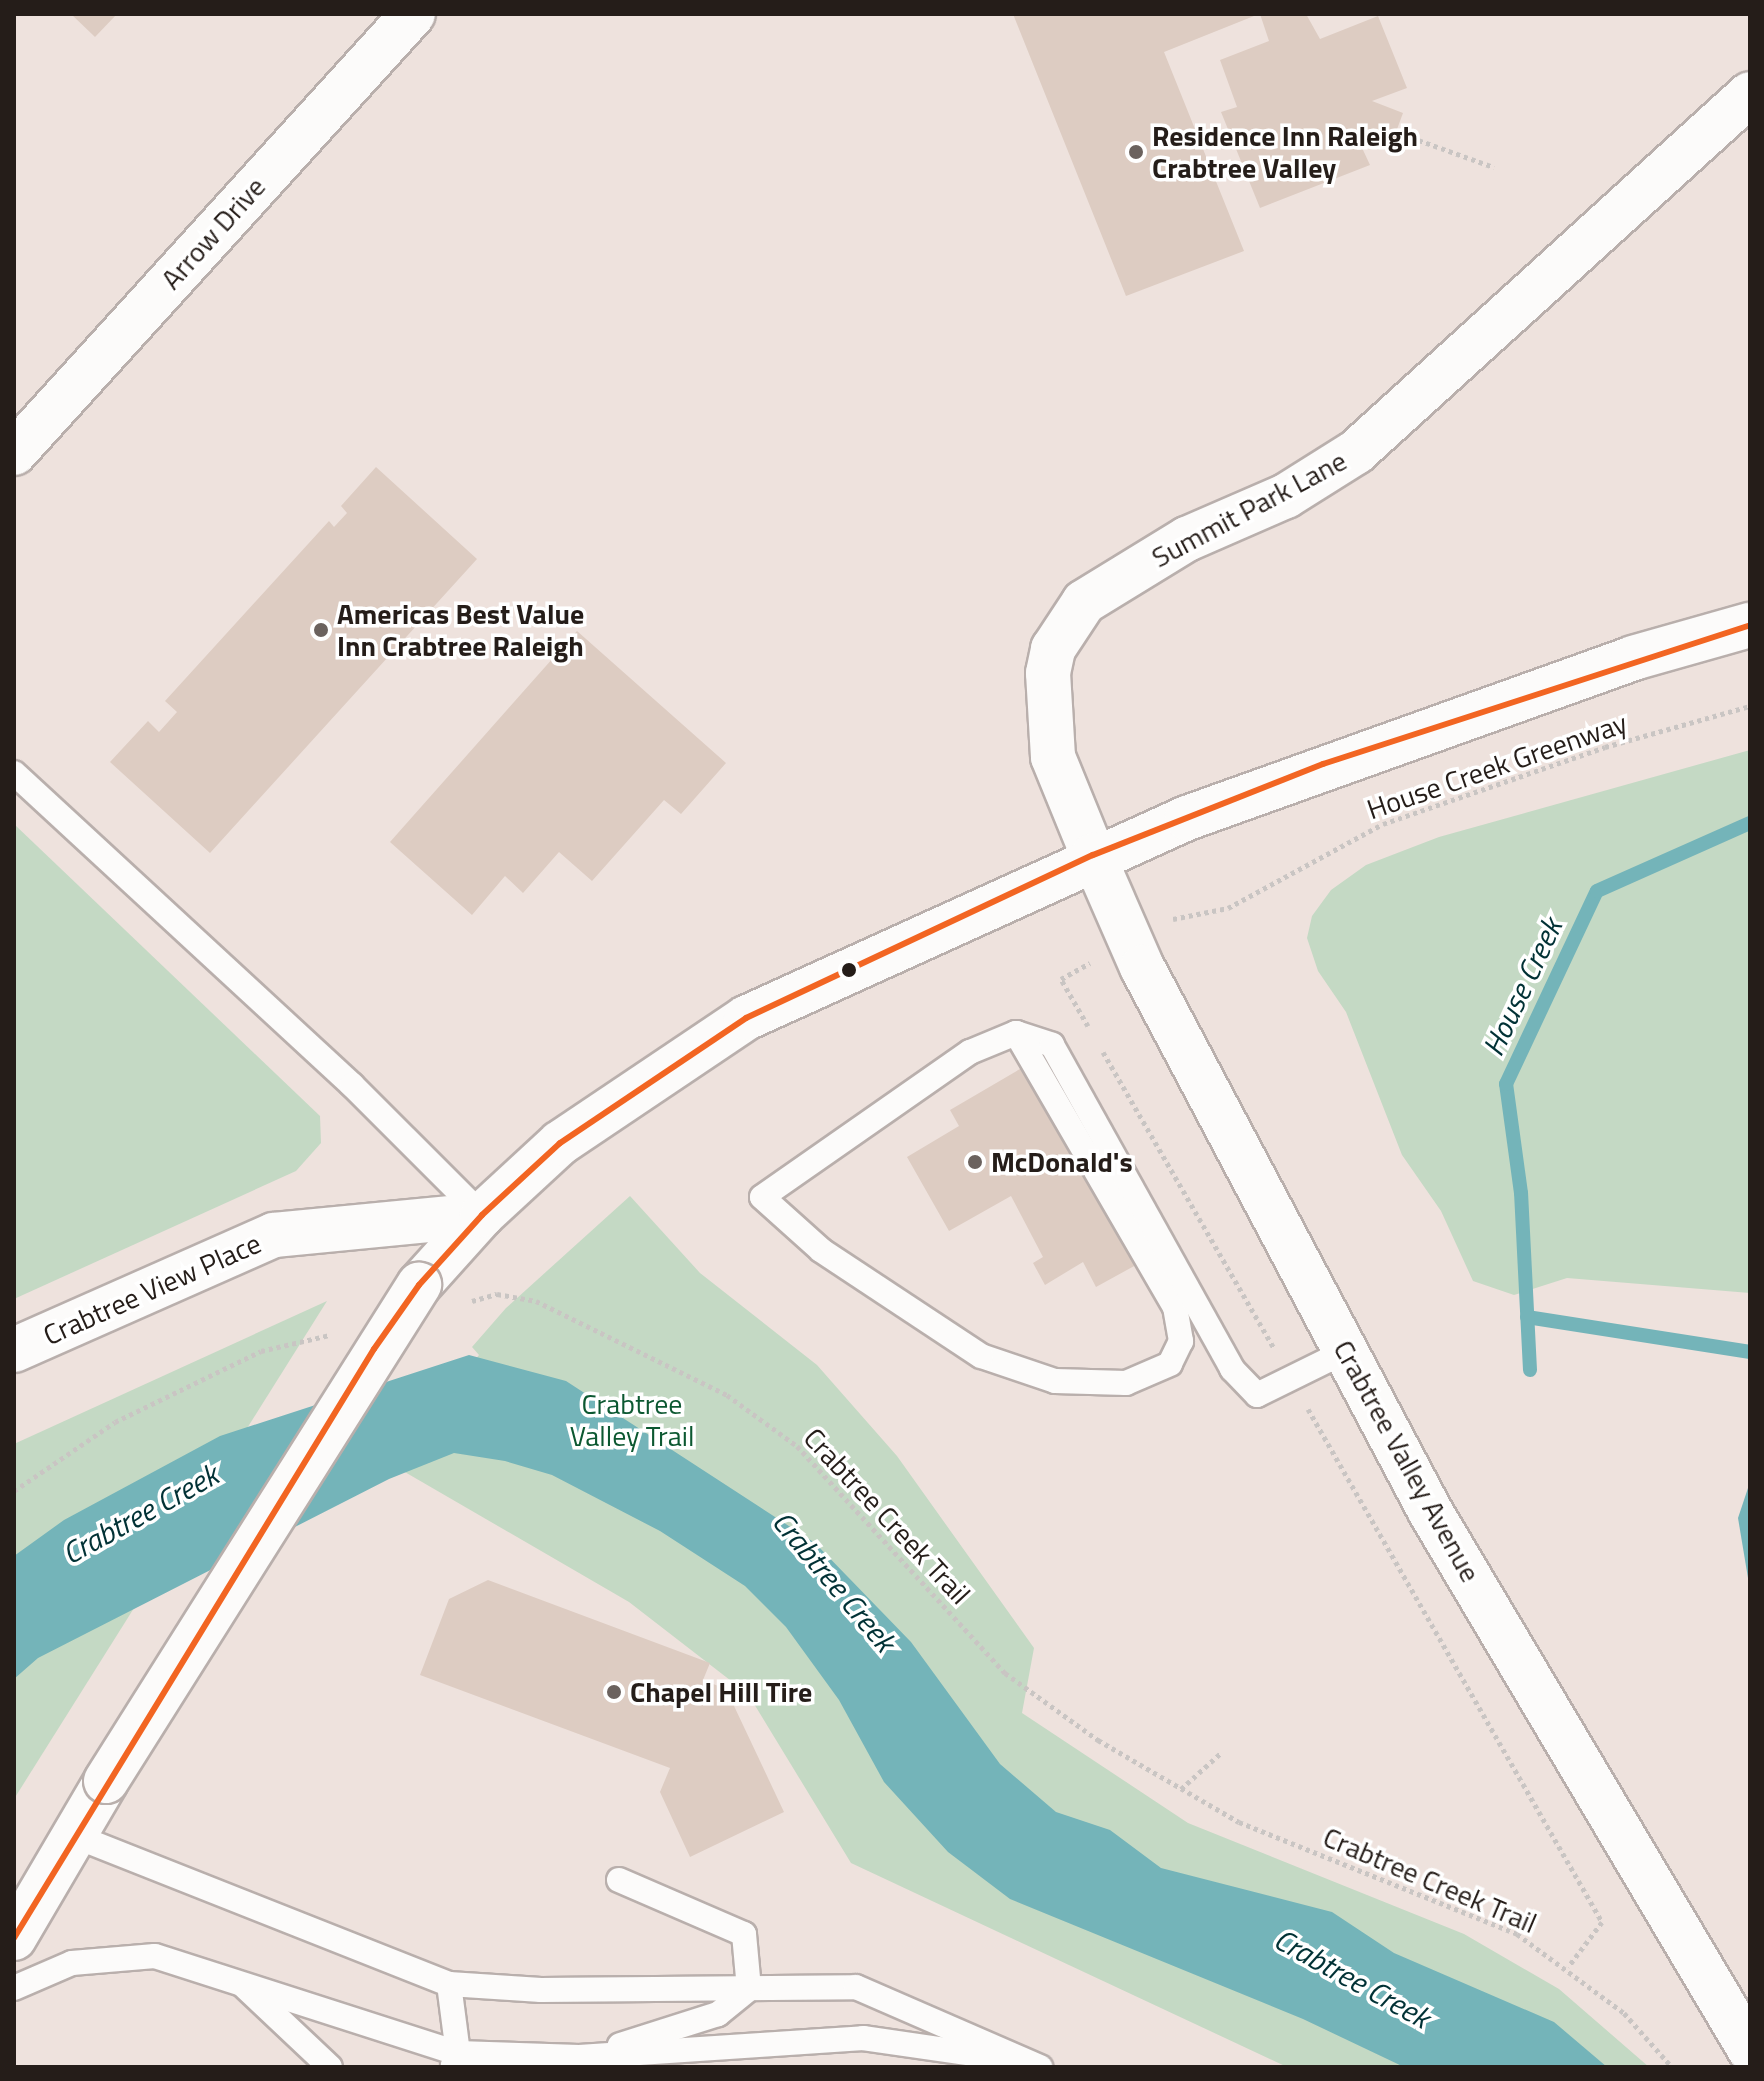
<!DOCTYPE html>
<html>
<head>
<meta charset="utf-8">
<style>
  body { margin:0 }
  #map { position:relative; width:1764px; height:2081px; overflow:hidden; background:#eee2dd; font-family:"Titillium Web",sans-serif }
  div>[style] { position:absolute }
  .green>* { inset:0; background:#c4d9c4 }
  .water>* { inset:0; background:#74b4b9 }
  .stream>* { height:14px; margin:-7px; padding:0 7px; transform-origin:7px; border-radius:7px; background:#74b4b9 }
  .building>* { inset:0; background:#ddccc2 }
  .path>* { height:5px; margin-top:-2.5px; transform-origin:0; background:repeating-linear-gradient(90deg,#c9c5c3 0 4px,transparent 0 8px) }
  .roads { filter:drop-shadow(2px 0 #b9afac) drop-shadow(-2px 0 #b9afac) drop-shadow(0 2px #b9afac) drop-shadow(0 -2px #b9afac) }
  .service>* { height:24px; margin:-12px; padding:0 12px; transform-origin:12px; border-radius:12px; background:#fcfbfa }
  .minor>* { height:44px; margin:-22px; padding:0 22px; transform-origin:22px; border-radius:22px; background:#fcfbfa }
  .tertiary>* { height:44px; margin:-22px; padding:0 22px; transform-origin:22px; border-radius:22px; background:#fcfbfa }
  .secondary>* { height:44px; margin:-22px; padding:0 22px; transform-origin:22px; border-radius:22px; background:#fcfbfa }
  .bridges { filter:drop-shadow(2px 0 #b9afac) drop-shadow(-2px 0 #b9afac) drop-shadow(0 2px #b9afac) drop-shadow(0 -2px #b9afac) }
  .secondary-bridge>* { height:44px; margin:-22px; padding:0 22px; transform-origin:22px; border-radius:22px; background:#fcfbfa }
  .bus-1>* { height:6px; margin:-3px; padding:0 3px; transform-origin:3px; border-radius:3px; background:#f26522 }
  .dots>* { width:22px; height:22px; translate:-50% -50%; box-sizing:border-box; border:4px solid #fff; border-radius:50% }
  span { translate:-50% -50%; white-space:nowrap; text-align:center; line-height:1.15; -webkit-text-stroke:7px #fff; paint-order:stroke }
  .poi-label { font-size:28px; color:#251d19; font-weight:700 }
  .left { translate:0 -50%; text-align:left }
  .street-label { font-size:28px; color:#251d19 }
  .park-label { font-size:28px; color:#0c5831 }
  .water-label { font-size:30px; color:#013135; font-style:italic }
  .frame { position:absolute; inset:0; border:16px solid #251d19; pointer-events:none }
</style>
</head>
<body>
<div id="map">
  <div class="green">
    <i style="clip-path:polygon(1750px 750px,1750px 1293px,1567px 1278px,1514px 1295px,1473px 1281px,1441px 1211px,1402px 1155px,1346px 1012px,1318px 971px,1307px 938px,1312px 916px,1331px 890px,1366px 865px,1439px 837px)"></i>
    <i style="clip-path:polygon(14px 824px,320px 1116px,321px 1143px,296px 1171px,14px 1299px)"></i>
    <i style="clip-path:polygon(630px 1196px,700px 1273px,817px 1365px,897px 1456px,1034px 1648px,1022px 1713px,1188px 1823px,1464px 1934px,1559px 1989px,1649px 2067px,1287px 2067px,851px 1863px,748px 1694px,629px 1602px,391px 1464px,479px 1355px,472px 1347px,506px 1308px)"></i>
    <i style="clip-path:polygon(327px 1301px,14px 1799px,14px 1444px)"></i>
  </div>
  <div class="water">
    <i style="clip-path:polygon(469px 1355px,566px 1381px,815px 1543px,911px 1642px,1000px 1764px,1056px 1812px,1110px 1830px,1161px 1868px,1332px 1912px,1394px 1953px,1554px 2022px,1607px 2067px,1404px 2067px,1303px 2019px,1010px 1899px,948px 1852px,884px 1782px,839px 1700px,786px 1627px,745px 1586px,660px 1531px,552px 1475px,505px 1461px,454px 1453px,389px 1479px,38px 1658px,14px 1679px,14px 1556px,64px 1520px,220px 1436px)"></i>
    <i style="clip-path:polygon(1750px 1482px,1750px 1590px,1738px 1518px)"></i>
  </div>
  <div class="stream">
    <i style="left:1527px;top:1317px;width:226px;rotate:8.9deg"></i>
    <i style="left:1530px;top:1370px;width:177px;rotate:-92.9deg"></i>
    <i style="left:1521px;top:1193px;width:110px;rotate:-97.8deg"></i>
    <i style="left:1506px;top:1084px;width:213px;rotate:-64.8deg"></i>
    <i style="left:1597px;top:891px;width:167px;rotate:-24deg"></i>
  </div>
  <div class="building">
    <i style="clip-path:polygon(71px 14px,117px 14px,95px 37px)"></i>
    <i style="clip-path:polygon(1013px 14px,1259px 14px,1164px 52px,1244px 251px,1126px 296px)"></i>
    <i style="clip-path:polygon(1260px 14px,1306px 14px,1320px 39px,1378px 16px,1407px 88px,1372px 101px,1403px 113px,1389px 151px,1357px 137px,1370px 165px,1260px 208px,1221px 112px,1237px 107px,1220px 60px,1269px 41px)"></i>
    <i style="clip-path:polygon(376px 467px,477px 559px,210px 853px,110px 762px,148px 721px,159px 732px,177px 712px,165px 701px,329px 521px,334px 527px,347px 513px,341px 506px)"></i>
    <i style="clip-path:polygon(577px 631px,726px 763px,681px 814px,664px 800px,592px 881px,559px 852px,523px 893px,505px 876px,472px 915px,390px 842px)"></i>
    <i style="clip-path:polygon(1032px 1062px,1056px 1123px,1117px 1233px,1127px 1226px,1138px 1247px,1128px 1253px,1136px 1265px,1096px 1287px,1083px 1262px,1045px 1285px,1033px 1263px,1043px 1257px,1011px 1196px,949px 1231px,907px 1157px,959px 1126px,950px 1110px)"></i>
    <i style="clip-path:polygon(488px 1580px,710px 1663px,703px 1680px,726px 1689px,784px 1812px,690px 1857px,660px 1792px,670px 1768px,420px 1675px,449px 1599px)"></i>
  </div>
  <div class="path">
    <i style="left:1396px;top:132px;width:104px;rotate:19.7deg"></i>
    <i style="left:1173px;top:919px;width:56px;rotate:-11.3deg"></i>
    <i style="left:1228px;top:908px;width:176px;rotate:-28.5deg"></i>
    <i style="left:1383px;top:824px;width:235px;rotate:-19.1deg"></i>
    <i style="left:1605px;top:747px;width:151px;rotate:-15.8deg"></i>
    <i style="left:1088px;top:1026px;width:54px;rotate:-119.9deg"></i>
    <i style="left:1061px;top:979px;width:33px;rotate:-29deg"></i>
    <i style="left:1103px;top:1052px;width:342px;rotate:60deg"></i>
    <i style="left:472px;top:1301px;width:26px;rotate:-16deg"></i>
    <i style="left:497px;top:1294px;width:40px;rotate:10deg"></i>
    <i style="left:536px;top:1301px;width:213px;rotate:26.2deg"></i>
    <i style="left:727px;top:1395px;width:87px;rotate:36.1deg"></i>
    <i style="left:797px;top:1446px;width:308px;rotate:47.5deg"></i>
    <i style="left:1005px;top:1673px;width:115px;rotate:35.8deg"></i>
    <i style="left:1098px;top:1740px;width:163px;rotate:30.2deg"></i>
    <i style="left:1239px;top:1822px;width:300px;rotate:21.9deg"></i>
    <i style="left:1517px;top:1934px;width:133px;rotate:36.4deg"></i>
    <i style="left:1624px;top:2013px;width:72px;rotate:48.4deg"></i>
    <i style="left:1308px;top:1409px;width:591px;rotate:60.18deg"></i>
    <i style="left:1602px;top:1922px;width:56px;rotate:127.1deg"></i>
    <i style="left:14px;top:1491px;width:122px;rotate:-34.3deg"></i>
    <i style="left:115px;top:1422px;width:162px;rotate:-25.9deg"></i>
    <i style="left:261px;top:1351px;width:71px;rotate:-13.1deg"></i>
    <i style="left:1181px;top:1789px;width:55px;rotate:-42.1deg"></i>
  </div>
  <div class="roads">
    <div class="service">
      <i style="left:14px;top:773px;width:460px;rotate:42.7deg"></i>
      <i style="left:352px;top:1085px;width:184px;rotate:45deg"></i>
      <i style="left:1016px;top:1033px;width:317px;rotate:59.9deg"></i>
      <i style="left:1175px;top:1307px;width:35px;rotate:80deg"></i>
      <i style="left:1181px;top:1341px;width:25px;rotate:116deg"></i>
      <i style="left:1170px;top:1364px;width:48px;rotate:156.6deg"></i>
      <i style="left:1126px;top:1383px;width:71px;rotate:-178.4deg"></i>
      <i style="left:1055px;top:1381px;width:78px;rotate:-161.3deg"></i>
      <i style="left:981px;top:1356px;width:192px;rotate:-146.5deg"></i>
      <i style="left:821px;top:1250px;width:79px;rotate:-138.1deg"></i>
      <i style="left:762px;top:1197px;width:254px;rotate:-34.9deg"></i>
      <i style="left:970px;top:1052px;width:50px;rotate:-22.4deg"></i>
      <i style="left:1016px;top:1033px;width:38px;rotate:18deg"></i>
      <i style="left:1052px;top:1045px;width:371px;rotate:60.9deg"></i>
      <i style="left:1232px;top:1369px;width:36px;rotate:46deg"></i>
      <i style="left:1257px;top:1395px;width:99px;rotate:-26.3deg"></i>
      <i style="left:75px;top:1836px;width:402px;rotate:21.6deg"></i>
      <i style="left:449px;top:1984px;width:92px;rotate:3.7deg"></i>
      <i style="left:541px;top:1990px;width:315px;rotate:-0.5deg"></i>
      <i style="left:856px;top:1987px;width:201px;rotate:23.5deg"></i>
      <i style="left:619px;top:1880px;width:136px;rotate:23.4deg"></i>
      <i style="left:744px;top:1934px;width:55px;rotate:84.8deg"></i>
      <i style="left:749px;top:1989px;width:40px;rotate:141deg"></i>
      <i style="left:718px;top:2014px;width:103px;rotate:162.4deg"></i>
      <i style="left:449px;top:1984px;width:70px;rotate:82.6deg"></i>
      <i style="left:458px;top:2053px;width:13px;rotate:113deg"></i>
      <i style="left:244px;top:1986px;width:118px;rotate:43.3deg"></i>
      <i style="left:14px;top:1988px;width:63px;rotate:-23.3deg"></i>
      <i style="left:72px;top:1963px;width:83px;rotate:-4.8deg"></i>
      <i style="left:155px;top:1956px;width:318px;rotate:17.8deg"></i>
      <i style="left:458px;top:2053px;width:121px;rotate:1.9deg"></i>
      <i style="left:579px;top:2057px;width:285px;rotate:-3.8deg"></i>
      <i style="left:863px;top:2038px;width:161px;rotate:8.2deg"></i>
    </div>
    <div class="minor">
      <i style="left:14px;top:453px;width:593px;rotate:-47.73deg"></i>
      <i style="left:1093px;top:855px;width:106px;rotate:-112.2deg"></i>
      <i style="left:1053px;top:757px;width:84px;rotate:-93.4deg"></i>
      <i style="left:1048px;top:673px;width:25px;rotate:-78deg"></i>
      <i style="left:1053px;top:649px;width:56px;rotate:-56.6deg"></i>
      <i style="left:1084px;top:602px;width:121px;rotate:-31.5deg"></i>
      <i style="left:1187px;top:539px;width:108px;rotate:-23.5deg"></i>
      <i style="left:1286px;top:496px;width:83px;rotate:-32.2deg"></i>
      <i style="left:1356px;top:452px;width:532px;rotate:-42.26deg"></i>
      <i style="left:14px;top:1350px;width:284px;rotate:-23.9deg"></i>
      <i style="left:274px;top:1235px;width:209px;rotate:-5.5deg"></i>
    </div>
    <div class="tertiary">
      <i style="left:1093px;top:855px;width:122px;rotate:66.4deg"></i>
      <i style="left:1142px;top:967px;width:616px;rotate:62.1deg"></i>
      <i style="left:1430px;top:1511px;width:627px;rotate:59.3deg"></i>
    </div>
    <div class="secondary">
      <i style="left:419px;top:1285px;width:94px;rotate:-48deg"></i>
      <i style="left:482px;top:1215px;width:106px;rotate:-42.7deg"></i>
      <i style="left:560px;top:1143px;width:224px;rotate:-33.9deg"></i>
      <i style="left:746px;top:1018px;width:484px;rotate:-24.4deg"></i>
      <i style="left:1187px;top:818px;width:474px;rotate:-19.7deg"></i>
      <i style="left:1633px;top:658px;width:122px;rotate:-15.8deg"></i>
      <i style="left:14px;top:1938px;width:182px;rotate:-59.6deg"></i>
    </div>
  </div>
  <div class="bridges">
    <div class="secondary-bridge">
      <i style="left:106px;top:1781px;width:587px;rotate:-57.75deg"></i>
    </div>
  </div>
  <div class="bus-1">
    <i style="left:14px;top:1938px;width:690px;rotate:-58.57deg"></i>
    <i style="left:374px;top:1349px;width:78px;rotate:-54.9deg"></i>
    <i style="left:419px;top:1285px;width:94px;rotate:-48deg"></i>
    <i style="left:482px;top:1215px;width:106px;rotate:-42.7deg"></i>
    <i style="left:560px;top:1143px;width:224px;rotate:-33.9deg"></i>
    <i style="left:746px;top:1018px;width:383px;rotate:-25.2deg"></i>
    <i style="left:1093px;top:855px;width:247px;rotate:-21.6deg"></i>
    <i style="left:1323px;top:764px;width:449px;rotate:-18deg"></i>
  </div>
  <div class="dots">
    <i style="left:1136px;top:152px;background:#6b625e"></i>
    <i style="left:321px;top:630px;background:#6b625e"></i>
    <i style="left:849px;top:970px;background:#251d19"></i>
    <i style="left:975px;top:1162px;background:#6b625e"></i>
    <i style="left:614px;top:1692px;background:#6b625e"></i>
  </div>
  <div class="poi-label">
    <span class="left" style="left:1152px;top:152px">Residence Inn Raleigh<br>Crabtree Valley</span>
    <span class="left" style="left:337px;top:630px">Americas Best Value<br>Inn Crabtree Raleigh</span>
    <span class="left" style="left:991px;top:1162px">McDonald's</span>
    <span class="left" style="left:630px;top:1692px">Chapel Hill Tire</span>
  </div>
  <div class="street-label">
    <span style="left:213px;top:233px;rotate:-48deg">Arrow Drive</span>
    <span style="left:1249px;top:509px;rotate:-28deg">Summit Park Lane</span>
    <span style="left:1497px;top:766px;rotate:-19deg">House Creek Greenway</span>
    <span style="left:152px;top:1289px;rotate:-24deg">Crabtree View Place</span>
    <span style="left:1407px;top:1461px;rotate:61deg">Crabtree Valley Avenue</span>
    <span style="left:887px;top:1516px;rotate:47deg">Crabtree Creek Trail</span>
    <span style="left:1430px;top:1880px;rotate:23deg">Crabtree Creek Trail</span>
  </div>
  <div class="park-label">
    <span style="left:632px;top:1420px">Crabtree<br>Valley Trail</span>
  </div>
  <div class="water-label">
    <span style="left:1522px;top:987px;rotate:-65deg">House Creek</span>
    <span style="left:140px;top:1514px;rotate:-29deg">Crabtree Creek</span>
    <span style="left:834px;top:1581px;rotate:50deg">Crabtree Creek</span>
    <span style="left:1352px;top:1978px;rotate:29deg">Crabtree Creek</span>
  </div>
  <div class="frame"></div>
</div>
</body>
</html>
